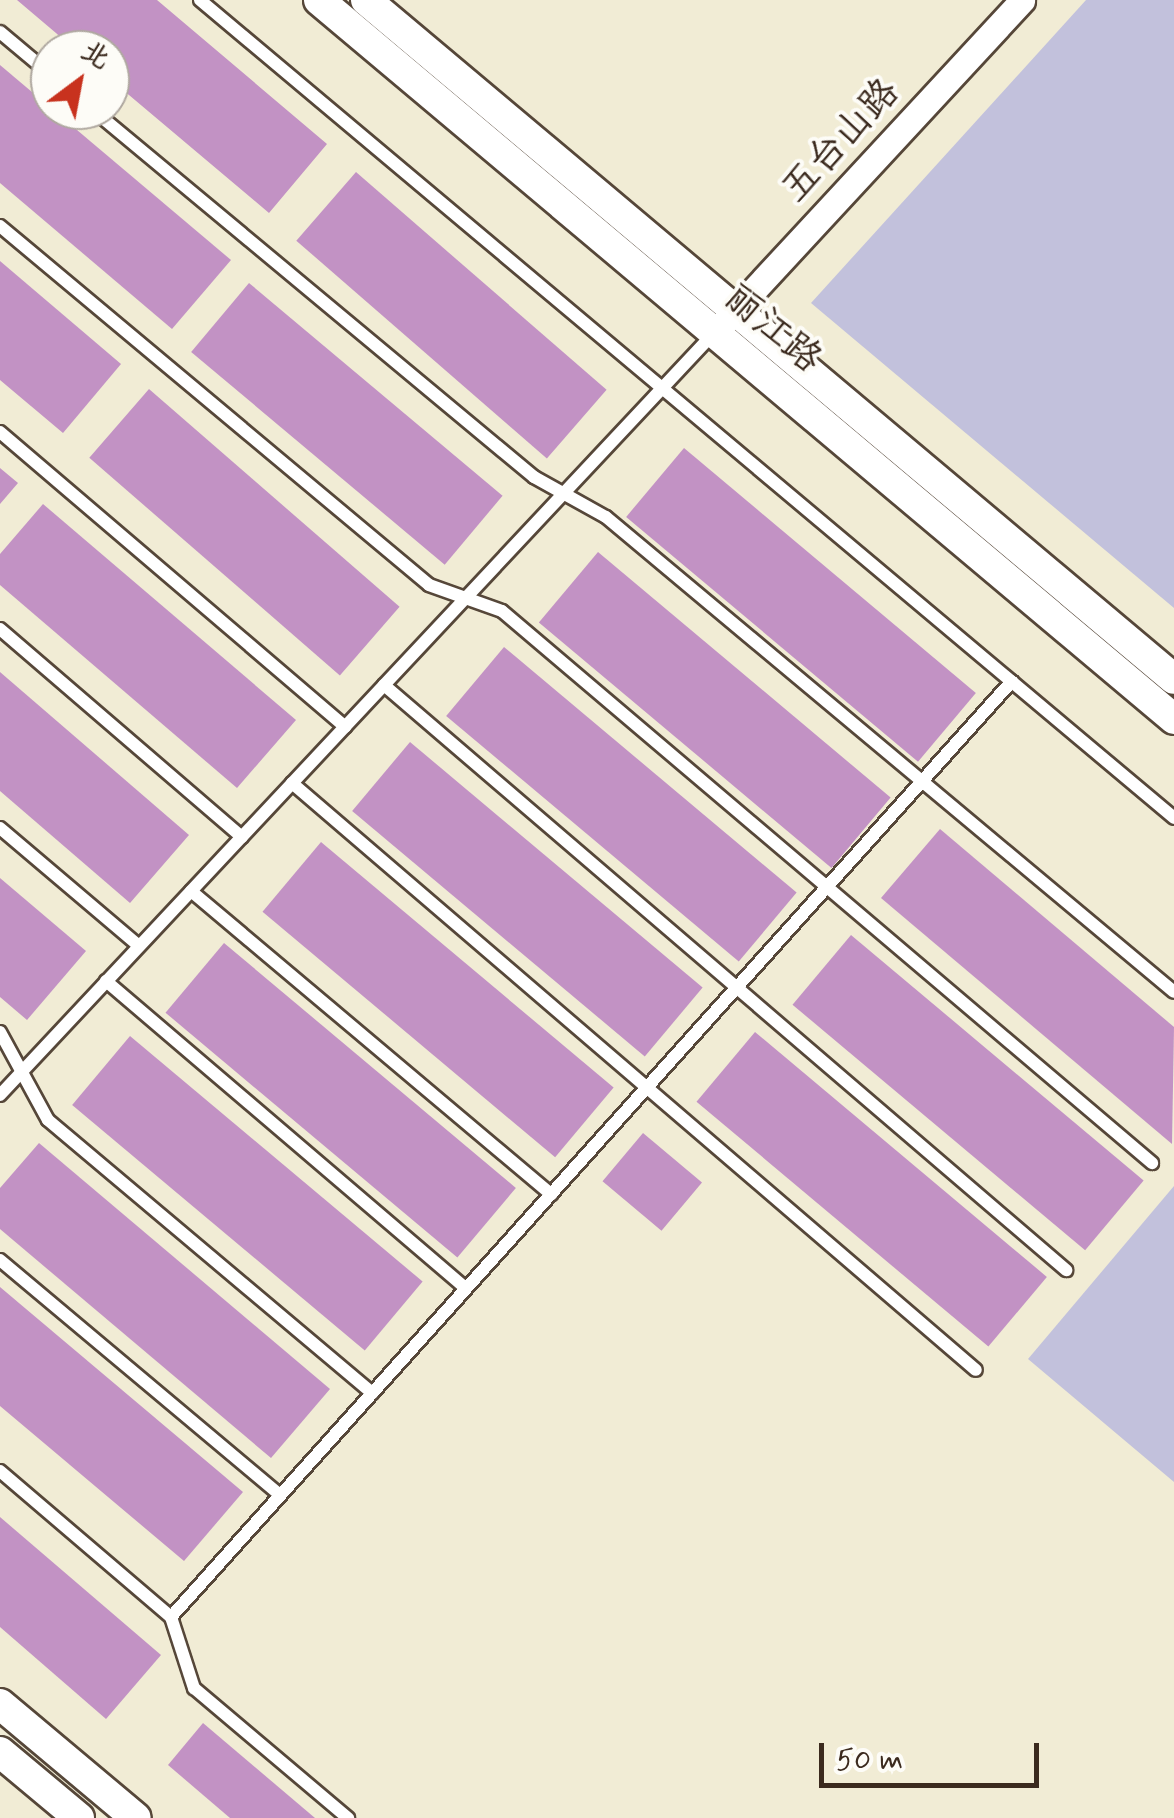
<!DOCTYPE html>
<meta charset="utf-8">
<style>
body{margin:0}
#map{position:relative;width:1174px;height:1818px;overflow:hidden;background:#f1ecd5;font-family:Mynerve,"LXGW WenKai TC",sans-serif}
div>[style]{position:absolute}
.industrial>*{inset:0;background:#c2c1dc}
.building>*{inset:0;background:#c292c4;transform-origin:0 0}
.roads{filter:drop-shadow(2px 0 #564739) drop-shadow(-2px 0 #564739) drop-shadow(0 2px #564739) drop-shadow(0 -2px #564739)}
.service>*{height:12px;margin:-6px;padding:0 6px;transform-origin:6px;border-radius:6px;background:#fff}
.minor>*{height:25px;margin:-12.5px;padding:0 12.5px;transform-origin:12.5px;border-radius:12.5px;background:#fff}
.tertiary>*{height:30px;margin:-15px;padding:0 15px;transform-origin:15px;border-radius:15px;background:#fff}
span{translate:-50% -50%;white-space:nowrap;text-align:center;line-height:1.15;-webkit-text-stroke:8px #fdfcf7;paint-order:stroke}
.street-label{font-size:38px;color:#3b2a1e}
.north{position:absolute;left:30px;top:30px;width:100px;height:100px;box-sizing:border-box;background:#fdfcf7;border:2px solid #afa8a0;border-radius:50%;rotate:32deg;font-size:28px;font-weight:700;line-height:40px;text-align:center;color:#3b2a1e}
.north::after{content:'';display:block;margin:auto;width:35px;height:45px;background:#c8321e;clip-path:polygon(50% 0,100% 100%,50% 72%,0 100%)}
.scale{position:absolute;left:819px;top:1743px;width:220px;height:45px;box-sizing:border-box;border:5px solid #3b2a1e;border-top:0;padding-left:12px;font-size:30px;line-height:35px;white-space:nowrap;color:#3b2a1e;-webkit-text-stroke:8px #fdfcf7;paint-order:stroke}
</style>
<div id="map">
<div class="industrial">
<i style="clip-path:polygon(1086px 0,1174px 0,1174px 608px,811px 303px)"></i>
<i style="clip-path:polygon(1174px 1186px,1174px 1482px,1028px 1359px)"></i>
</div>
<div class="building">
<i style="clip-path:polygon(17px 0,157px 0,327px 144px,269px 213px,110px 79px,110px 50px,76px 50px)"></i>
<i style="clip-path:polygon(0 65px,231px 260px,172px 329px,0 183px)"></i>
<i style="left:356px;top:172px;width:332px;height:91px;rotate:41deg"></i>
<i style="clip-path:polygon(0 261px,121px 364px,63px 433px,0 380px)"></i>
<i style="left:249px;top:283px;width:331px;height:90px;rotate:40deg"></i>
<i style="left:149px;top:389px;width:332px;height:91px;rotate:41deg"></i>
<i style="left:684px;top:448px;width:381px;height:90px;rotate:40deg"></i>
<i style="clip-path:polygon(0 468px,18px 483px,0 504px)"></i>
<i style="clip-path:polygon(43px 504px,296px 720px,237px 788px,0 585px,0 554px)"></i>
<i style="left:598px;top:552px;width:382px;height:92px;rotate:40deg"></i>
<i style="left:504px;top:647px;width:382px;height:90px;rotate:40deg"></i>
<i style="clip-path:polygon(0 672px,189px 835px,130px 903px,0 791px)"></i>
<i style="left:410px;top:742px;width:382px;height:90px;rotate:40deg"></i>
<i style="clip-path:polygon(940px 829px,1174px 1027px,1172px 1144px,881px 898px)"></i>
<i style="left:321px;top:842px;width:382px;height:91px;rotate:40deg"></i>
<i style="clip-path:polygon(0 878px,86px 951px,27px 1020px,0 997px)"></i>
<i style="left:851px;top:935px;width:382px;height:91px;rotate:40deg"></i>
<i style="left:224px;top:943px;width:381px;height:91px;rotate:40deg"></i>
<i style="left:755px;top:1032px;width:381px;height:91px;rotate:40deg"></i>
<i style="left:130px;top:1036px;width:382px;height:90px;rotate:40deg"></i>
<i style="left:643px;top:1133px;width:77px;height:63px;rotate:40deg"></i>
<i style="clip-path:polygon(39px 1143px,330px 1389px,271px 1458px,0 1229px,0 1188px)"></i>
<i style="clip-path:polygon(0 1287px,243px 1492px,184px 1561px,0 1406px)"></i>
<i style="clip-path:polygon(0 1517px,161px 1655px,106px 1719px,0 1627px)"></i>
<i style="clip-path:polygon(203px 1723px,315px 1818px,230px 1818px,168px 1765px)"></i>
</div>
<div class="roads">
<div class="service">
<i style="left:200px;top:0;width:1272px;rotate:40.02deg"></i>
<i style="left:0;top:32px;width:65px;rotate:40deg"></i>
<i style="left:93px;top:110px;width:574px;rotate:39.77deg"></i>
<i style="left:534px;top:477px;width:82px;rotate:29.1deg"></i>
<i style="left:606px;top:517px;width:740px;rotate:39.9deg"></i>
<i style="left:0;top:226px;width:559px;rotate:39.92deg"></i>
<i style="left:429px;top:585px;width:77px;rotate:19.6deg"></i>
<i style="left:502px;top:611px;width:853px;rotate:40.34deg"></i>
<i style="left:0;top:432px;width:454px;rotate:40.5deg"></i>
<i style="left:0;top:629px;width:319px;rotate:40.7deg"></i>
<i style="left:384px;top:685px;width:899px;rotate:40.62deg"></i>
<i style="left:292px;top:783px;width:901px;rotate:40.64deg"></i>
<i style="left:0;top:828px;width:182px;rotate:40.3deg"></i>
<i style="left:191px;top:891px;width:471px;rotate:40.1deg"></i>
<i style="left:106px;top:981px;width:473px;rotate:40.5deg"></i>
<i style="left:0;top:1032px;width:100px;rotate:61.4deg"></i>
<i style="left:48px;top:1120px;width:424px;rotate:40.1deg"></i>
<i style="left:0;top:1095px;width:1043px;rotate:-46.87deg"></i>
<i style="left:0;top:1260px;width:366px;rotate:40deg"></i>
<i style="left:0;top:1471px;width:225px;rotate:40.5deg"></i>
<i style="left:171px;top:1617px;width:75px;rotate:72.1deg"></i>
<i style="left:194px;top:1688px;width:202px;rotate:40.2deg"></i>
<i style="left:171px;top:1617px;width:1258px;rotate:-48.06deg"></i>
</div>
<div class="minor">
<i style="left:715px;top:332px;width:452px;rotate:-47.2deg"></i>
</div>
<div class="tertiary">
<i style="left:319px;top:0;width:1117px;rotate:40.06deg"></i>
<i style="left:366px;top:0;width:1055px;rotate:40.04deg"></i>
<i style="left:0;top:1704px;width:177px;rotate:40deg"></i>
<i style="left:0;top:1752px;width:103px;rotate:39.9deg"></i>
</div>
</div>
<div class="street-label">
<span style="left:841px;top:141px;rotate:-47deg">五台山路</span>
<span style="left:772px;top:329px;rotate:40deg">丽江路</span>
</div>
<div class="north">北</div>
<div class="scale">50 m</div>
</div>
